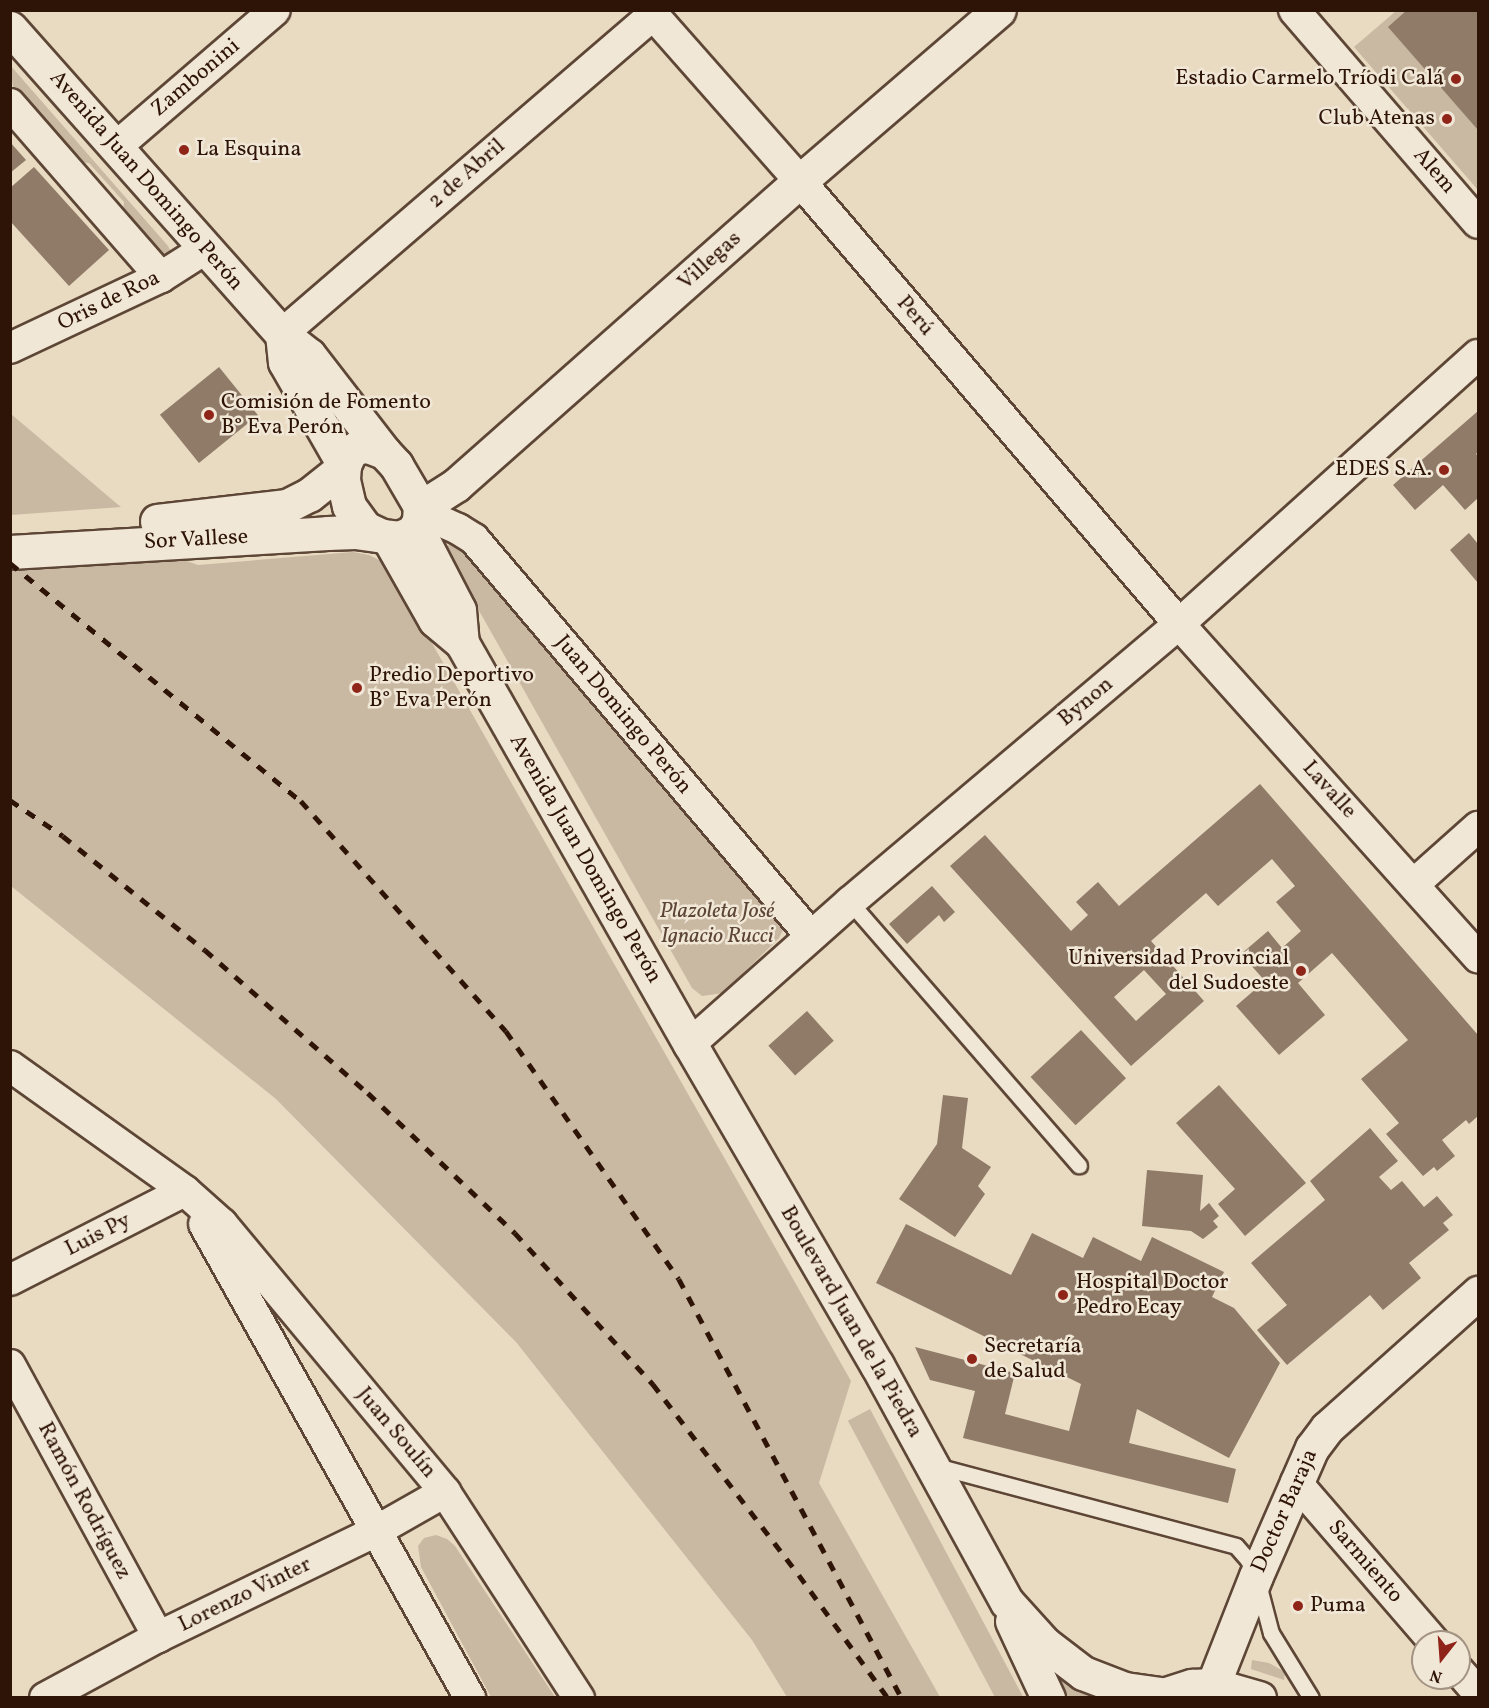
<!DOCTYPE html>
<meta charset="utf-8">
<style>
body{margin:0}
#map{position:relative;width:1489px;height:1708px;overflow:hidden;background:#e9dac2;font-family:Vollkorn,serif}
div>[style]{position:absolute}
.green>*{inset:0;background:#c9b8a2;transform-origin:0 0}
.building>*{inset:0;background:#8f7b68;transform-origin:0 0}
.roads{filter:drop-shadow(2px 0 #5d4635) drop-shadow(-2px 0 #5d4635) drop-shadow(0 2px #5d4635) drop-shadow(0 -2px #5d4635)}
.lane>*{height:15px;margin:-7.5px;padding:0 7.5px;transform-origin:7.5px;border-radius:7.5px;background:#f1e7d7}
.street>*{height:30px;margin:-15px;padding:0 15px;transform-origin:15px;border-radius:15px;background:#f1e7d7}
.secondary>*{height:33px;margin:-16.5px;padding:0 16.5px;transform-origin:16.5px;border-radius:16.5px;background:#f1e7d7}
.rail>*{height:4.5px;margin-top:-2.25px;transform-origin:0;background:repeating-linear-gradient(90deg,#2e1406 0 10px,transparent 0 20px)}
.dots>*{width:16px;height:16px;translate:-50% -50%;box-sizing:border-box;border:3px solid #f1e7d7;border-radius:50%}
span{translate:-50% -50%;white-space:nowrap;text-align:center;line-height:1.15;-webkit-text-stroke:5px #f1e7d7;paint-order:stroke}
.street-label{font-size:22px;color:#2e1406}
.poi-label{font-size:22px;color:#2e1406}
.right{translate:-100% -50%;text-align:right}
.left{translate:0 -50%;text-align:left}
.park-label{font-size:22px;color:#5c4535;font-style:italic}
.frame{position:absolute;inset:0;border:12px solid #2e1406;pointer-events:none}
.north{position:absolute;left:1411px;top:1630px;width:60px;height:60px;box-sizing:border-box;background:#f1e7d7;border:2px solid #a39383;border-radius:50%;rotate:197deg;font-size:16px;font-weight:700;line-height:24px;text-align:center;color:#2e1406}
.north::after{content:'';display:block;margin:auto;width:21px;height:27px;background:#8f2418;clip-path:polygon(50% 0,100% 100%,50% 72%,0 100%)}
</style>
<div id="map">
<div class="green">
<i style="clip-path:polygon(1396px 11px,1478px 11px,1478px 190px,1354px 47px)"></i>
<i style="clip-path:polygon(10px 65px,168px 246px,171px 252px,169px 257px,163px 257px,123px 213px,124px 202px,89px 163px,79px 162px,13px 87px)"></i>
<i style="clip-path:polygon(11px 414px,116px 503px,121px 507px,11px 515px)"></i>
<i style="clip-path:polygon(452px 541px,458px 542px,784px 928px,779px 938px,723px 993px,702px 996px,692px 988px,447px 554px,446px 548px)"></i>
<i style="clip-path:polygon(353px 552px,369px 555px,387px 564px,851px 1381px,819px 1483px,940px 1697px,787px 1697px,752px 1640px,516px 1342px,276px 1099px,11px 886px,10px 570px,166px 554px,198px 565px)"></i>
<i style="left:870px;top:1409px;width:328px;height:25px;rotate:62deg"></i>
<i style="clip-path:polygon(436px 1535px,447px 1539px,455px 1546px,555px 1697px,491px 1697px,421px 1567px,418px 1546px,424px 1538px)"></i>
<i style="clip-path:polygon(1252px 1660px,1269px 1663px,1285px 1672px,1284px 1680px,1251px 1669px)"></i>
<i style="clip-path:polygon(1057px 1677px,1060px 1678px,1094px 1697px,1064px 1697px)"></i>
</div>
<div class="building">
<i style="clip-path:polygon(1407px 10px,1478px 10px,1478px 130px,1388px 27px)"></i>
<i style="clip-path:polygon(10px 142px,26px 160px,10px 173px)"></i>
<i style="clip-path:polygon(34px 167px,109px 250px,69px 286px,10px 221px,10px 188px)"></i>
<i style="left:219px;top:367px;width:62px;height:76px;rotate:51deg"></i>
<i style="clip-path:polygon(1478px 411px,1478px 452px,1476px 454px,1478px 456px,1478px 498px,1465px 510px,1443px 485px,1415px 510px,1393px 485px)"></i>
<i style="clip-path:polygon(1469px 533px,1478px 544px,1478px 583px,1450px 550px)"></i>
<i style="clip-path:polygon(evenodd,1260px 784px,1478px 1035px,1478px 1116px,1469px 1124px,1466px 1120px,1442px 1140px,1455px 1156px,1437px 1171px,1434px 1167px,1423px 1176px,1386px 1134px,1399px 1123px,1361px 1079px,1408px 1040px,1332px 953px,1298px 983px,1325px 1015px,1279px 1055px,1236px 1006px,1265px 981px,1241px 954px,1268px 931px,1282px 948px,1301px 931px,1276px 902px,1295px 886px,1272px 859px,1218px 906px,1206px 893px,1151px 941px,1204px 1001px,1131px 1066px,950px 866px,985px 835px,1071px 931px,1088px 915px,1076px 902px,1098px 882px,1119px 906px,1260px 784px,1144px 970px,1166px 994px,1136px 1021px,1114px 997px,1144px 970px)"></i>
<i style="clip-path:polygon(932px 886px,955px 912px,944px 922px,939px 915px,907px 944px,889px 924px)"></i>
<i style="left:807px;top:1011px;width:40px;height:52px;rotate:48deg"></i>
<i style="left:1081px;top:1030px;width:66px;height:69px;rotate:47deg"></i>
<i style="clip-path:polygon(1219px 1085px,1306px 1183px,1245px 1236px,1218px 1204px,1235px 1189px,1176px 1123px)"></i>
<i style="clip-path:polygon(943px 1095px,968px 1098px,962px 1148px,991px 1167px,978px 1186px,985px 1194px,955px 1237px,899px 1199px,937px 1144px)"></i>
<i style="clip-path:polygon(1370px 1128px,1398px 1161px,1379px 1177px,1391px 1190px,1402px 1181px,1424px 1207px,1437px 1196px,1453px 1215px,1443px 1223px,1449px 1230px,1409px 1263px,1421px 1278px,1383px 1310px,1370px 1295px,1287px 1365px,1257px 1330px,1287px 1305px,1251px 1263px,1325px 1200px,1310px 1181px)"></i>
<i style="clip-path:polygon(1147px 1170px,1203px 1175px,1200px 1211px,1209px 1203px,1219px 1216px,1213px 1221px,1218px 1227px,1203px 1239px,1191px 1231px,1142px 1226px)"></i>
<i style="clip-path:polygon(906px 1224px,1011px 1275px,1032px 1233px,1083px 1258px,1093px 1237px,1141px 1261px,1152px 1237px,1224px 1272px,1212px 1297px,1234px 1308px,1280px 1363px,1229px 1458px,1137px 1409px,1129px 1443px,1236px 1469px,1228px 1503px,963px 1438px,975px 1391px,930px 1380px,915px 1347px,1015px 1373px,1005px 1414px,1069px 1431px,1081px 1384px,876px 1283px)"></i>
</div>
<div class="roads">
<div class="lane">
<i style="left:850px;top:902px;width:349px;rotate:49deg"></i>
<i style="left:936px;top:1466px;width:310px;rotate:14.9deg"></i>
<i style="left:1236px;top:1546px;width:18px;rotate:49deg"></i>
<i style="left:1248px;top:1560px;width:18px;rotate:63deg"></i>
<i style="left:1256px;top:1576px;width:59px;rotate:75.3deg"></i>
<i style="left:1271px;top:1633px;width:76px;rotate:58.4deg"></i>
</div>
<div class="street">
<i style="left:649px;top:10px;width:228px;rotate:48.6deg"></i>
<i style="left:800px;top:181px;width:583px;rotate:49.45deg"></i>
<i style="left:1179px;top:624px;width:448px;rotate:48.1deg"></i>
<i style="left:1294px;top:10px;width:281px;rotate:49.2deg"></i>
<i style="left:10px;top:104px;width:230px;rotate:48.9deg"></i>
<i style="left:117px;top:146px;width:208px;rotate:-40.7deg"></i>
<i style="left:282px;top:334px;width:489px;rotate:-40.7deg"></i>
<i style="left:10px;top:348px;width:167px;rotate:-25.2deg"></i>
<i style="left:161px;top:277px;width:52px;rotate:-32.5deg"></i>
<i style="left:420px;top:512px;width:42px;rotate:24.1deg"></i>
<i style="left:458px;top:529px;width:19px;rotate:32deg"></i>
<i style="left:474px;top:539px;width:521px;rotate:49.67deg"></i>
<i style="left:1414px;top:884px;width:86px;rotate:-41.7deg"></i>
<i style="left:690px;top:1044px;width:214px;rotate:-41.6deg"></i>
<i style="left:850px;top:902px;width:431px;rotate:-40.2deg"></i>
<i style="left:1179px;top:624px;width:402px;rotate:-42deg"></i>
<i style="left:10px;top:1066px;width:215px;rotate:35.5deg"></i>
<i style="left:185px;top:1191px;width:50px;rotate:41.7deg"></i>
<i style="left:222px;top:1224px;width:349px;rotate:50.2deg"></i>
<i style="left:445px;top:1492px;width:246px;rotate:57deg"></i>
<i style="left:204px;top:1224px;width:544px;rotate:60.7deg"></i>
<i style="left:10px;top:1280px;width:196px;rotate:-27deg"></i>
<i style="left:10px;top:1365px;width:310px;rotate:61.4deg"></i>
<i style="left:1296px;top:1482px;width:211px;rotate:49.2deg"></i>
<i style="left:1459px;top:1671px;width:29px;rotate:49deg"></i>
<i style="left:45px;top:1698px;width:128px;rotate:-28.4deg"></i>
<i style="left:158px;top:1637px;width:245px;rotate:-25.9deg"></i>
<i style="left:378px;top:1530px;width:77px;rotate:-29.6deg"></i>
</div>
<div class="secondary">
<i style="left:10px;top:28px;width:409px;rotate:48.4deg"></i>
<i style="left:282px;top:334px;width:34px;rotate:38deg"></i>
<i style="left:309px;top:355px;width:123px;rotate:52.3deg"></i>
<i style="left:282px;top:334px;width:28px;rotate:84deg"></i>
<i style="left:285px;top:362px;width:119px;rotate:60.2deg"></i>
<i style="left:368px;top:446px;width:17px;rotate:21deg"></i>
<i style="left:384px;top:452px;width:18px;rotate:47deg"></i>
<i style="left:396px;top:465px;width:48px;rotate:59.7deg"></i>
<i style="left:420px;top:506px;width:15px;rotate:94deg"></i>
<i style="left:419px;top:521px;width:13px;rotate:119deg"></i>
<i style="left:413px;top:532px;width:15px;rotate:157deg"></i>
<i style="left:399px;top:538px;width:17px;rotate:-173deg"></i>
<i style="left:382px;top:536px;width:19px;rotate:-155deg"></i>
<i style="left:365px;top:528px;width:27px;rotate:-126deg"></i>
<i style="left:349px;top:506px;width:28px;rotate:-103deg"></i>
<i style="left:343px;top:479px;width:14px;rotate:-86deg"></i>
<i style="left:344px;top:465px;width:14px;rotate:-65deg"></i>
<i style="left:350px;top:452px;width:9px;rotate:-32deg"></i>
<i style="left:358px;top:447px;width:10px;rotate:-6deg"></i>
<i style="left:420px;top:508px;width:43px;rotate:-32.6deg"></i>
<i style="left:456px;top:485px;width:459px;rotate:-41.5deg"></i>
<i style="left:800px;top:181px;width:262px;rotate:-40.7deg"></i>
<i style="left:157px;top:521px;width:131px;rotate:-6.6deg"></i>
<i style="left:287px;top:506px;width:25px;rotate:-27deg"></i>
<i style="left:309px;top:495px;width:43px;rotate:-38.5deg"></i>
<i style="left:416px;top:527px;width:93px;rotate:62.6deg"></i>
<i style="left:459px;top:610px;width:33px;rotate:85deg"></i>
<i style="left:388px;top:537px;width:95px;rotate:60.5deg"></i>
<i style="left:435px;top:620px;width:35px;rotate:40deg"></i>
<i style="left:462px;top:643px;width:461px;rotate:60.4deg"></i>
<i style="left:690px;top:1044px;width:371px;rotate:59.8deg"></i>
<i style="left:877px;top:1365px;width:270px;rotate:61.3deg"></i>
<i style="left:1007px;top:1602px;width:57px;rotate:47.9deg"></i>
<i style="left:1045px;top:1644px;width:48px;rotate:37.3deg"></i>
<i style="left:1083px;top:1673px;width:45px;rotate:20.9deg"></i>
<i style="left:1125px;top:1689px;width:36px;rotate:8deg"></i>
<i style="left:10px;top:552px;width:318px;rotate:-3.4deg"></i>
<i style="left:327px;top:533px;width:28px;rotate:-2deg"></i>
<i style="left:355px;top:532px;width:27px;rotate:8deg"></i>
<i style="left:1012px;top:1621px;width:85px;rotate:64.9deg"></i>
<i style="left:1213px;top:1685px;width:117px;rotate:-68.5deg"></i>
<i style="left:1256px;top:1576px;width:140px;rotate:-66.4deg"></i>
<i style="left:1312px;top:1448px;width:25px;rotate:-53deg"></i>
<i style="left:1327px;top:1428px;width:203px;rotate:-41.8deg"></i>
<i style="left:1154px;top:1698px;width:40px;rotate:-18deg"></i>
<i style="left:1192px;top:1686px;width:21px;rotate:-3deg"></i>
<i style="left:1213px;top:1685px;width:48px;rotate:15.8deg"></i>
</div>
</div>
<div class="rail">
<i style="left:10px;top:563px;width:376px;rotate:39.3deg"></i>
<i style="left:301px;top:801px;width:308px;rotate:48.3deg"></i>
<i style="left:506px;top:1031px;width:302px;rotate:55.1deg"></i>
<i style="left:679px;top:1279px;width:475px;rotate:62deg"></i>
<i style="left:10px;top:800px;width:64px;rotate:34.2deg"></i>
<i style="left:63px;top:836px;width:182px;rotate:38.8deg"></i>
<i style="left:205px;top:950px;width:217px;rotate:41.3deg"></i>
<i style="left:368px;top:1093px;width:203px;rotate:43.6deg"></i>
<i style="left:515px;top:1233px;width:205px;rotate:47.6deg"></i>
<i style="left:653px;top:1384px;width:240px;rotate:52.6deg"></i>
<i style="left:799px;top:1575px;width:152px;rotate:54.1deg"></i>
</div>
<div class="dots">
<i style="left:1456px;top:79px;background:#8f2418"></i>
<i style="left:1447px;top:119px;background:#8f2418"></i>
<i style="left:184px;top:150px;background:#8f2418"></i>
<i style="left:209px;top:415px;background:#8f2418"></i>
<i style="left:1444px;top:470px;background:#8f2418"></i>
<i style="left:357px;top:688px;background:#8f2418"></i>
<i style="left:1301px;top:971px;background:#8f2418"></i>
<i style="left:1063px;top:1295px;background:#8f2418"></i>
<i style="left:972px;top:1359px;background:#8f2418"></i>
<i style="left:1298px;top:1606px;background:#8f2418"></i>
</div>
<div class="street-label">
<span style="left:196px;top:78px;rotate:-40deg">Zambonini</span>
<span style="left:1434px;top:171px;rotate:49deg">Alem</span>
<span style="left:467px;top:174px;rotate:-41deg">2 de Abril</span>
<span style="left:146px;top:181px;rotate:49deg">Avenida Juan Domingo Perón</span>
<span style="left:710px;top:261px;rotate:-42deg">Villegas</span>
<span style="left:109px;top:301px;rotate:-26deg">Oris de Roa</span>
<span style="left:915px;top:316px;rotate:49deg">Perú</span>
<span style="left:196px;top:540px;rotate:-3deg">Sor Vallese</span>
<span style="left:1086px;top:702px;rotate:-40deg">Bynon</span>
<span style="left:623px;top:715px;rotate:50deg">Juan Domingo Perón</span>
<span style="left:1329px;top:790px;rotate:48deg">Lavalle</span>
<span style="left:585px;top:859px;rotate:60deg">Avenida Juan Domingo Perón</span>
<span style="left:98px;top:1235px;rotate:-27deg">Luis Py</span>
<span style="left:851px;top:1322px;rotate:60deg">Boulevard Juan de la Piedra</span>
<span style="left:396px;top:1433px;rotate:50deg">Juan Soulín</span>
<span style="left:84px;top:1501px;rotate:62deg">Ramón Rodríguez</span>
<span style="left:1285px;top:1511px;rotate:-66deg">Doctor Baraja</span>
<span style="left:1365px;top:1562px;rotate:49deg">Sarmiento</span>
<span style="left:245px;top:1595px;rotate:-26deg">Lorenzo Vinter</span>
</div>
<div class="poi-label">
<span class="right" style="left:1444px;top:79px">Estadio Carmelo Tríodi Calá</span>
<span class="right" style="left:1435px;top:119px">Club Atenas</span>
<span class="left" style="left:196px;top:150px">La Esquina</span>
<span class="left" style="left:221px;top:415px">Comisión de Fomento<br>B° Eva Perón</span>
<span class="right" style="left:1432px;top:470px">EDES S.A.</span>
<span class="left" style="left:369px;top:688px">Predio Deportivo<br>B° Eva Perón</span>
<span class="right" style="left:1289px;top:971px">Universidad Provincial<br>del Sudoeste</span>
<span class="left" style="left:1076px;top:1295px">Hospital Doctor<br>Pedro Ecay</span>
<span class="left" style="left:984px;top:1359px">Secretaría<br>de Salud</span>
<span class="left" style="left:1310px;top:1606px">Puma</span>
</div>
<div class="park-label">
<span style="left:717px;top:924px">Plazoleta José<br>Ignacio Rucci</span>
</div>
<div class="frame"></div>
<div class="north">N</div>
</div>
